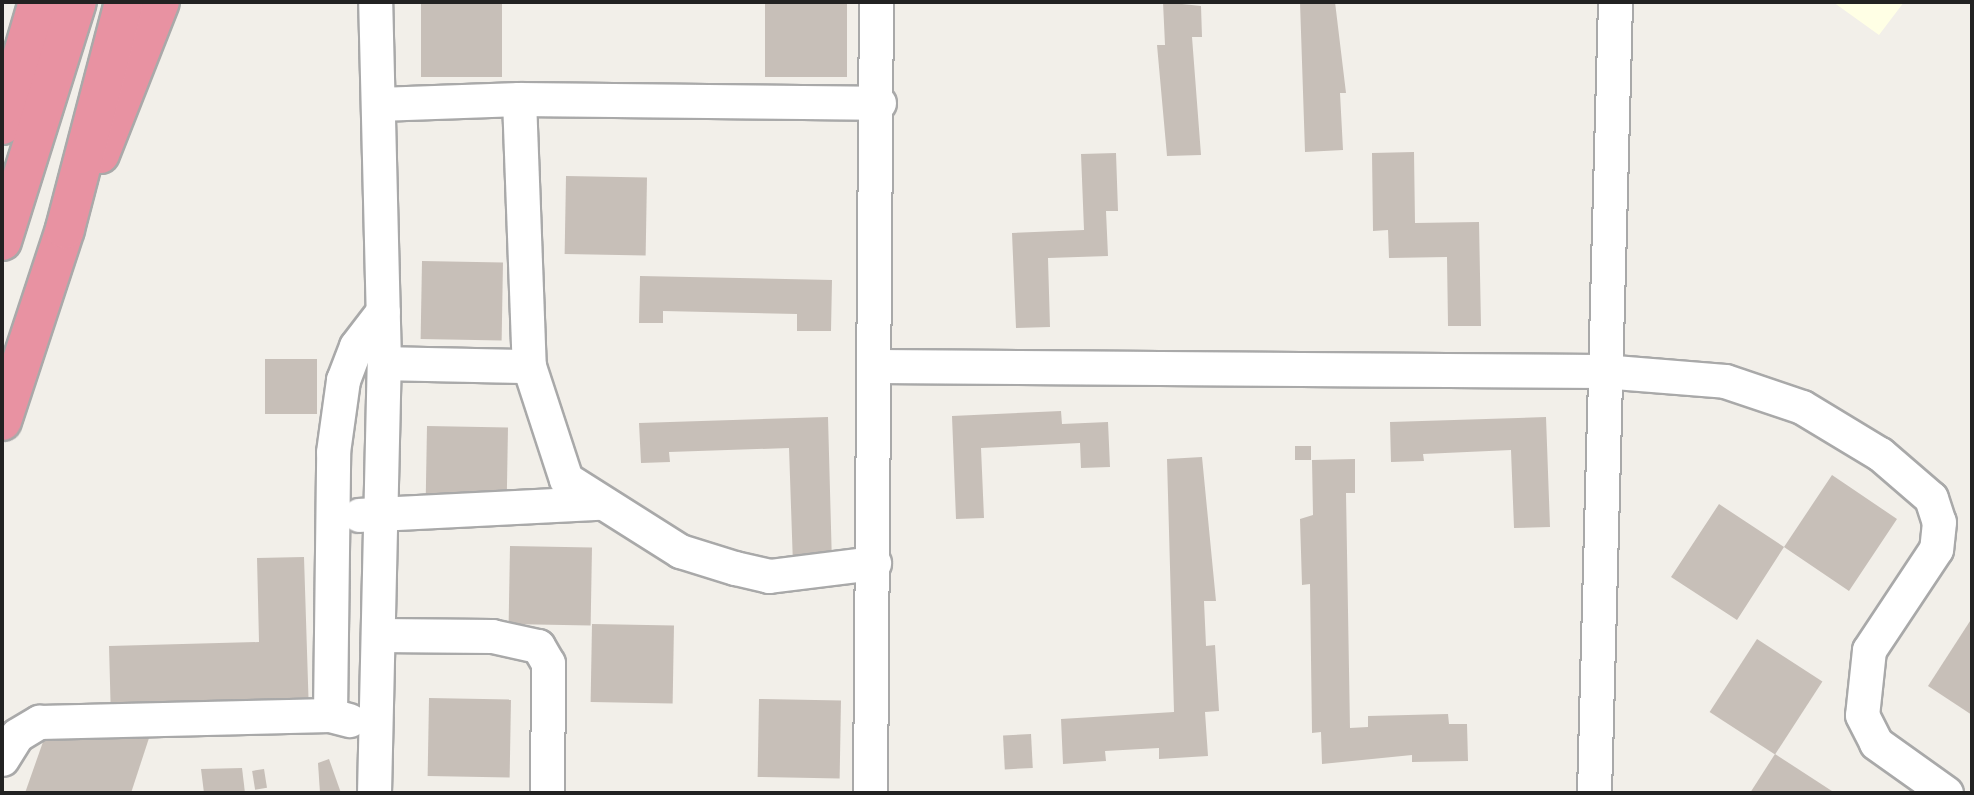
<!DOCTYPE html>
<style>
body{margin:0}
#map{position:relative;width:1974px;height:795px;overflow:hidden;background:#f2efe9;font-family:Karla,sans-serif}
div>[style]{position:absolute}
.education>*{inset:0;background:#ffffe5}
.building>*{inset:0;background:#c7bfb8;transform-origin:0 0}
.roads{filter:drop-shadow(2px 0 #a9a9a9) drop-shadow(-2px 0 #a9a9a9) drop-shadow(0 2px #a9a9a9) drop-shadow(0 -2px #a9a9a9)}
.minor>*{height:33px;margin:-16.5px;padding:0 16.5px;transform-origin:16.5px;border-radius:16.5px;background:#fff}
.highway>*{height:38px;margin:-19px;padding:0 19px;transform-origin:19px;border-radius:19px;background:#e892a2}
span{translate:-50% -50%;white-space:nowrap;text-align:center;line-height:1.15;-webkit-text-stroke:6px #fff;paint-order:stroke}
.frame{position:absolute;inset:0;border:4px solid #222;pointer-events:none}
</style>
<div id="map">
<div class="education">
<i style="clip-path:polygon(1833px 2px,1904px 2px,1879px 35px)"></i>
</div>
<div class="building">
<i style="left:421px;top:2px;width:81px;height:75px"></i>
<i style="left:765px;top:2px;width:82px;height:75px"></i>
<i style="clip-path:polygon(1163px 2px,1201px 6px,1202px 37px,1192px 37px,1201px 155px,1167px 156px,1157px 45px,1165px 45px)"></i>
<i style="clip-path:polygon(1300px 2px,1335px 2px,1346px 93px,1340px 93px,1343px 150px,1305px 152px)"></i>
<i style="clip-path:polygon(1414px 152px,1415px 223px,1479px 222px,1481px 326px,1448px 326px,1447px 257px,1389px 258px,1388px 230px,1373px 231px,1372px 153px)"></i>
<i style="clip-path:polygon(1116px 153px,1118px 211px,1106px 211px,1108px 256px,1048px 258px,1050px 327px,1016px 328px,1012px 233px,1084px 230px,1081px 154px)"></i>
<i style="left:566px;top:176px;width:81px;height:78px;rotate:1deg"></i>
<i style="left:422px;top:261px;width:81px;height:78px;rotate:1deg"></i>
<i style="clip-path:polygon(640px 276px,832px 280px,831px 331px,797px 331px,797px 314px,663px 311px,663px 323px,639px 323px)"></i>
<i style="left:265px;top:359px;width:52px;height:55px"></i>
<i style="clip-path:polygon(1061px 411px,1062px 424px,1108px 422px,1110px 467px,1081px 468px,1080px 443px,981px 448px,984px 518px,956px 519px,952px 416px)"></i>
<i style="clip-path:polygon(828px 417px,832px 564px,793px 565px,789px 448px,669px 452px,670px 462px,641px 463px,639px 423px)"></i>
<i style="clip-path:polygon(1546px 417px,1550px 527px,1514px 528px,1511px 450px,1423px 454px,1424px 461px,1391px 462px,1390px 422px)"></i>
<i style="left:427px;top:426px;width:81px;height:78px;rotate:1deg"></i>
<i style="left:1295px;top:446px;width:16px;height:14px"></i>
<i style="clip-path:polygon(1202px 457px,1216px 601px,1204px 601px,1206px 646px,1215px 645px,1219px 711px,1205px 712px,1208px 756px,1159px 759px,1159px 748px,1105px 751px,1106px 761px,1063px 764px,1061px 719px,1174px 712px,1167px 459px)"></i>
<i style="clip-path:polygon(1355px 459px,1355px 493px,1346px 493px,1350px 728px,1368px 727px,1368px 716px,1448px 714px,1449px 724px,1467px 724px,1468px 761px,1412px 762px,1412px 755px,1322px 764px,1321px 732px,1312px 733px,1310px 584px,1302px 585px,1300px 519px,1313px 515px,1312px 460px)"></i>
<i style="clip-path:polygon(1832px 475px,1897px 519px,1849px 591px,1784px 547px,1737px 620px,1671px 577px,1719px 504px,1784px 547px)"></i>
<i style="left:510px;top:546px;width:82px;height:78px;rotate:1deg"></i>
<i style="clip-path:polygon(304px 557px,309px 714px,111px 720px,109px 646px,259px 642px,257px 558px)"></i>
<i style="clip-path:polygon(1972px 618px,1972px 715px,1928px 686px)"></i>
<i style="left:592px;top:624px;width:82px;height:78px;rotate:1deg"></i>
<i style="left:1757px;top:639px;width:78px;height:87px;rotate:33deg"></i>
<i style="left:429px;top:698px;width:82px;height:78px;rotate:1deg"></i>
<i style="left:759px;top:699px;width:82px;height:78px;rotate:1deg"></i>
<i style="left:1031px;top:734px;width:34px;height:28px;rotate:87deg"></i>
<i style="clip-path:polygon(150px 735px,131px 793px,25px 793px,44px 739px)"></i>
<i style="clip-path:polygon(1775px 754px,1835px 793px,1750px 793px)"></i>
<i style="clip-path:polygon(329px 759px,341px 793px,320px 793px,318px 763px)"></i>
<i style="clip-path:polygon(242px 768px,245px 793px,204px 793px,201px 769px)"></i>
<i style="left:264px;top:769px;width:19px;height:12px;rotate:81deg"></i>
</div>
<div class="roads">
<div class="minor">
<i style="left:519px;top:99px;width:267px;rotate:87.9deg"></i>
<i style="left:529px;top:366px;width:119px;rotate:71.9deg"></i>
<i style="left:566px;top:479px;width:135px;rotate:32.3deg"></i>
<i style="left:680px;top:551px;width:58px;rotate:17.2deg"></i>
<i style="left:735px;top:568px;width:35px;rotate:13deg"></i>
<i style="left:769px;top:576px;width:106px;rotate:-7.1deg"></i>
<i style="left:378px;top:104px;width:141px;rotate:-2deg"></i>
<i style="left:519px;top:99px;width:360px;rotate:0.6deg"></i>
<i style="left:384px;top:363px;width:145px;rotate:1.2deg"></i>
<i style="left:877px;top:366px;width:725px;rotate:0.4deg"></i>
<i style="left:1602px;top:371px;width:123px;rotate:4.6deg"></i>
<i style="left:1725px;top:381px;width:81px;rotate:18.7deg"></i>
<i style="left:1802px;top:407px;width:91px;rotate:31.1deg"></i>
<i style="left:1880px;top:454px;width:67px;rotate:40.8deg"></i>
<i style="left:1931px;top:498px;width:25px;rotate:72deg"></i>
<i style="left:1939px;top:522px;width:27px;rotate:96deg"></i>
<i style="left:1936px;top:549px;width:121px;rotate:123.6deg"></i>
<i style="left:1869px;top:650px;width:65px;rotate:96.1deg"></i>
<i style="left:1862px;top:715px;width:31px;rotate:63deg"></i>
<i style="left:1876px;top:743px;width:86px;rotate:35.5deg"></i>
<i style="left:359px;top:515px;width:239px;rotate:-2.9deg"></i>
<i style="left:378px;top:635px;width:114px;rotate:0.5deg"></i>
<i style="left:492px;top:636px;width:47px;rotate:12.3deg"></i>
<i style="left:538px;top:646px;width:20px;rotate:60deg"></i>
<i style="left:548px;top:663px;width:130px;rotate:90.4deg"></i>
<i style="left:330px;top:715px;width:263px;rotate:-89.3deg"></i>
<i style="left:333px;top:452px;width:73px;rotate:-82.1deg"></i>
<i style="left:343px;top:380px;width:36px;rotate:-69deg"></i>
<i style="left:356px;top:346px;width:44px;rotate:-52.4deg"></i>
<i style="left:2px;top:759px;width:28px;rotate:-58deg"></i>
<i style="left:17px;top:735px;width:26px;rotate:-31deg"></i>
<i style="left:39px;top:722px;width:291px;rotate:-1.4deg"></i>
<i style="left:330px;top:715px;width:20px;rotate:15deg"></i>
<i style="left:374px;top:793px;width:430px;rotate:-88.7deg"></i>
<i style="left:384px;top:363px;width:361px;rotate:-91.4deg"></i>
<i style="left:870px;top:793px;width:791px;rotate:-89.57deg"></i>
<i style="left:1594px;top:793px;width:791px;rotate:-88.48deg"></i>
</div>
<div class="highway">
<i style="left:2px;top:125px;width:128px;rotate:-73.7deg"></i>
<i style="left:100px;top:154px;width:163px;rotate:-68.5deg"></i>
<i style="left:2px;top:241px;width:250px;rotate:-72.6deg"></i>
<i style="left:2px;top:421px;width:202px;rotate:-71.8deg"></i>
<i style="left:65px;top:229px;width:235px;rotate:-75.4deg"></i>
</div>
</div>
<div class="frame"></div>
</div>
